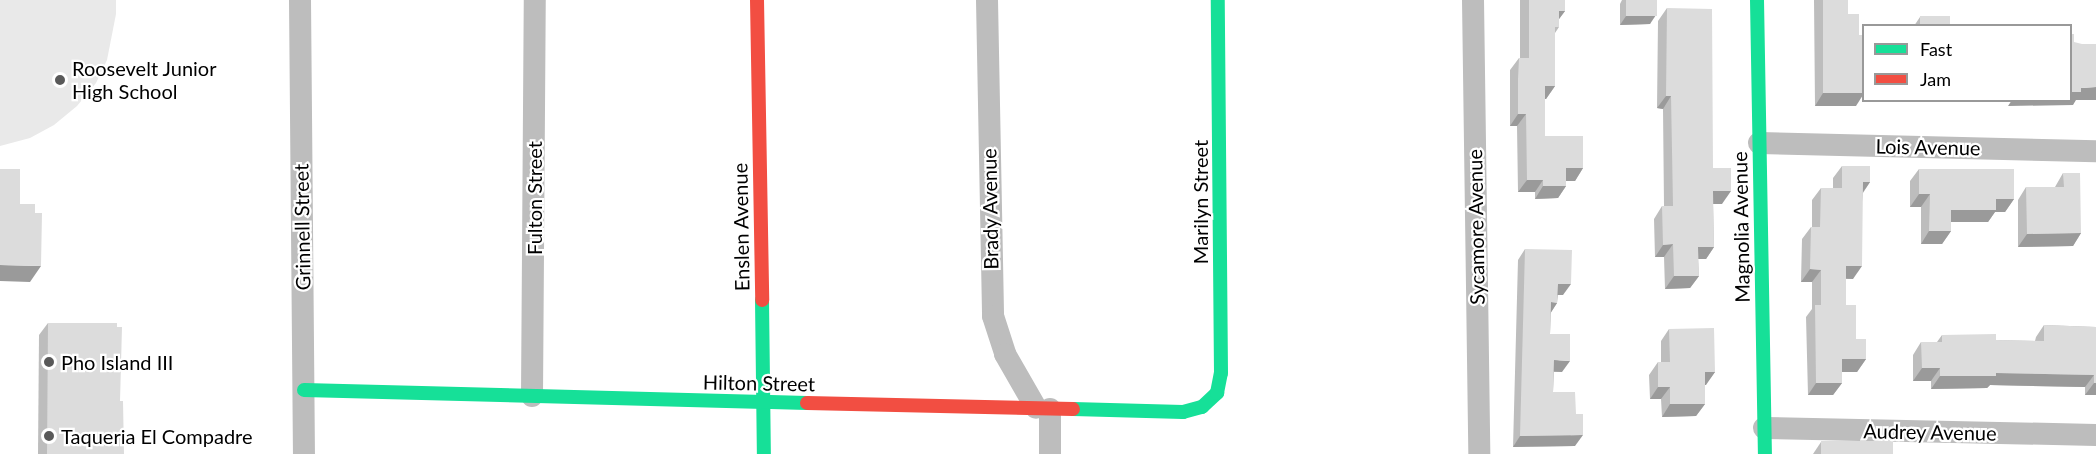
<!DOCTYPE html>
<style>
body{margin:0}
#map{position:relative;width:2096px;height:454px;overflow:hidden;background:#fff;font-family:Lato,sans-serif}
div>[style]{position:absolute}
.green>*{inset:0;background:#e9e9e9}
.street>*{height:22px;margin:-11px;padding:0 11px;transform-origin:11px;border-radius:11px;background:#bdbdbd}
.fast>*{height:14px;margin:-7px;padding:0 7px;transform-origin:7px;border-radius:7px;background:#16e098}
.jam>*{height:14px;margin:-7px;padding:0 7px;transform-origin:7px;border-radius:7px;background:#f24e42}
.wall>*{inset:0;background:#bdbdbd}
.shaded-wall>*{inset:0;background:#9a9a9a}
.building>*{inset:0;background:#dcdcdc;transform-origin:0 0}
.dots>*{width:16px;height:16px;translate:-50% -50%;box-sizing:border-box;border:3px solid #fff;border-radius:50%}
span{translate:-50% -50%;white-space:nowrap;text-align:center;line-height:1.15;-webkit-text-stroke:4.5px #fff;paint-order:stroke}
.poi-label{font-size:20px;color:#000}
.left{translate:0 -50%;text-align:left}
.street-label{font-size:20px;color:#000}
.legend{position:absolute;left:1862px;top:24px;width:210px;height:78px;box-sizing:border-box;background:#fff;border:2px solid #999;margin:0;padding:8px 10px;list-style:none;font-size:18px;color:#000}
.legend li{display:flex;align-items:center;gap:12px;height:30px}
.legend b{width:30px;border:2px solid #999}
</style>
<div id="map">
<div class="green">
<i style="clip-path:polygon(0 0,116px 0,116px 14px,107px 60px,96px 83px,77px 106px,54px 125px,30px 138px,0 146px)"></i>
</div>
<div class="street">
<i style="left:300px;top:0;width:454px;rotate:89.5deg"></i>
<i style="left:987px;top:0;width:316px;rotate:88.9deg"></i>
<i style="left:993px;top:316px;width:40px;rotate:72deg"></i>
<i style="left:1005px;top:354px;width:62px;rotate:60.1deg"></i>
<i style="left:1473px;top:0;width:454px;rotate:89.2deg"></i>
<i style="left:1759px;top:143px;width:337px;rotate:1.4deg"></i>
<i style="left:532px;top:396px;width:396px;rotate:-89.6deg"></i>
<i style="left:1050px;top:409px;width:45px;rotate:90deg"></i>
<i style="left:1764px;top:428px;width:332px;rotate:1.2deg"></i>
</div>
<div class="fast">
<i style="left:1757px;top:0;width:454px;rotate:89deg"></i>
<i style="left:762px;top:300px;width:154px;rotate:89.3deg"></i>
<i style="left:304px;top:390px;width:503px;rotate:1.48deg"></i>
<i style="left:1073px;top:409px;width:110px;rotate:1.6deg"></i>
<i style="left:1183px;top:412px;width:20px;rotate:-15deg"></i>
<i style="left:1202px;top:407px;width:21px;rotate:-43deg"></i>
<i style="left:1217px;top:393px;width:20px;rotate:-79deg"></i>
<i style="left:1221px;top:373px;width:373px;rotate:-90.5deg"></i>
</div>
<div class="jam">
<i style="left:757px;top:0;width:300px;rotate:89deg"></i>
<i style="left:807px;top:403px;width:266px;rotate:1.3deg"></i>
</div>
<div class="wall">
<i style="clip-path:polygon(1520px 0,1565px 0,1565px 11px,1559px 19px,1559px 27px,1555px 33px,1555px 86px,1546px 99px,1545px 99px,1545px 136px,1583px 168px,1575px 181px,1566px 181px,1566px 186px,1558px 198px,1535px 199px,1535px 192px,1518px 192px,1517px 126px,1510px 126px,1510px 70px,1519px 58px,1520px 58px)"></i>
<i style="clip-path:polygon(1622px 0,1657px 0,1650px 24px,1620px 25px,1620px 4px)"></i>
<i style="clip-path:polygon(1814px 0,1848px 0,1848px 14px,1859px 35px,1856px 106px,1815px 106px)"></i>
<i style="clip-path:polygon(1667px 8px,1713px 168px,1722px 204px,1713px 204px,1714px 247px,1706px 259px,1698px 259px,1699px 276px,1690px 288px,1665px 289px,1664px 257px,1655px 257px,1654px 219px,1662px 206px,1664px 206px,1663px 109px,1657px 108px,1658px 21px)"></i>
<i style="clip-path:polygon(1920px 17px,1950px 26px,1914px 26px)"></i>
<i style="clip-path:polygon(1842px 166px,1870px 182px,1863px 193px,1853px 279px,1846px 279px,1846px 305px,1856px 339px,1866px 359px,1857px 372px,1842px 372px,1842px 383px,1833px 395px,1808px 395px,1806px 317px,1812px 309px,1812px 282px,1801px 282px,1802px 239px,1811px 227px,1812px 227px,1812px 200px,1821px 188px,1833px 188px,1833px 178px)"></i>
<i style="clip-path:polygon(1919px 169px,2014px 199px,2005px 212px,1995px 212px,1988px 222px,1951px 222px,1951px 231px,1942px 244px,1921px 244px,1921px 207px,1910px 207px,1910px 181px)"></i>
<i style="clip-path:polygon(2063px 173px,2081px 233px,2073px 246px,2018px 247px,2018px 200px,2026px 187px,2055px 187px)"></i>
<i style="clip-path:polygon(1525px 249px,1563px 295px,1558px 295px,1557px 303px,1551px 312px,1550px 334px,1562px 372px,1554px 372px,1553px 392px,1575px 446px,1513px 447px,1518px 260px)"></i>
<i style="clip-path:polygon(48px 323px,124px 454px,38px 454px,39px 335px)"></i>
<i style="clip-path:polygon(2044px 325px,2096px 327px,2096px 395px,2085px 395px,2085px 387px,1990px 385px,1987px 388px,1931px 389px,1931px 381px,1913px 381px,1913px 355px,1921px 342px,1937px 342px,1942px 335px,1996px 340px,2035px 341px,2036px 337px)"></i>
<i style="clip-path:polygon(1669px 329px,1715px 372px,1705px 385px,1705px 404px,1696px 416px,1662px 417px,1661px 399px,1650px 399px,1649px 375px,1658px 362px,1661px 362px,1661px 341px)"></i>
<i style="clip-path:polygon(1821px 442px,1893px 454px,1813px 454px)"></i>
</div>
<div class="shaded-wall">
<i style="clip-path:polygon(1559px 11px,1565px 11px,1556px 23px)"></i>
<i style="clip-path:polygon(1656px 15px,1650px 24px,1620px 25px,1626px 16px)"></i>
<i style="clip-path:polygon(1545px 86px,1555px 86px,1546px 99px,1536px 99px)"></i>
<i style="clip-path:polygon(2096px 87px,2096px 100px,2076px 100px,2073px 105px,2008px 106px,2012px 100px,2070px 100px,2070px 92px,2081px 88px)"></i>
<i style="clip-path:polygon(1823px 93px,1863px 93px,1863px 95px,1856px 106px,1815px 106px)"></i>
<i style="clip-path:polygon(1666px 96px,1671px 96px,1663px 109px,1657px 108px)"></i>
<i style="clip-path:polygon(1518px 114px,1526px 114px,1517px 126px,1510px 126px)"></i>
<i style="clip-path:polygon(1566px 168px,1583px 168px,1575px 181px,1557px 181px)"></i>
<i style="clip-path:polygon(1527px 180px,1543px 180px,1535px 192px,1518px 192px)"></i>
<i style="clip-path:polygon(1863px 182px,1870px 182px,1861px 195px)"></i>
<i style="clip-path:polygon(1543px 186px,1566px 186px,1558px 198px,1535px 199px)"></i>
<i style="clip-path:polygon(1713px 191px,1731px 191px,1722px 204px,1704px 204px)"></i>
<i style="clip-path:polygon(1919px 194px,1930px 194px,1921px 207px,1910px 207px)"></i>
<i style="clip-path:polygon(1996px 199px,2014px 199px,2005px 212px,1995px 212px,1988px 222px,1943px 222px,1951px 210px)"></i>
<i style="clip-path:polygon(1929px 231px,1951px 231px,1942px 244px,1921px 244px)"></i>
<i style="clip-path:polygon(2081px 233px,2073px 246px,2018px 247px,2027px 234px)"></i>
<i style="clip-path:polygon(1673px 244px,1664px 257px,1655px 257px,1663px 245px)"></i>
<i style="clip-path:polygon(1698px 247px,1714px 247px,1706px 259px,1689px 259px)"></i>
<i style="clip-path:polygon(0 265px,41px 266px,30px 282px,0 281px)"></i>
<i style="clip-path:polygon(1846px 266px,1862px 266px,1853px 279px,1837px 278px)"></i>
<i style="clip-path:polygon(1810px 269px,1821px 270px,1812px 282px,1801px 282px)"></i>
<i style="clip-path:polygon(1674px 276px,1699px 276px,1690px 288px,1665px 289px)"></i>
<i style="clip-path:polygon(1558px 284px,1571px 284px,1563px 295px,1551px 295px)"></i>
<i style="clip-path:polygon(1551px 302px,1557px 303px,1550px 314px)"></i>
<i style="clip-path:polygon(1842px 359px,1866px 359px,1857px 372px,1833px 372px)"></i>
<i style="clip-path:polygon(1554px 360px,1570px 361px,1562px 372px,1546px 371px)"></i>
<i style="clip-path:polygon(1922px 368px,1940px 368px,1931px 381px,1913px 381px)"></i>
<i style="clip-path:polygon(1705px 372px,1715px 372px,1706px 385px,1696px 385px)"></i>
<i style="clip-path:polygon(1996px 373px,2094px 375px,2085px 387px,1990px 385px,1987px 388px,1931px 389px,1940px 376px)"></i>
<i style="clip-path:polygon(1816px 383px,1842px 383px,1833px 395px,1808px 395px)"></i>
<i style="clip-path:polygon(2094px 383px,2096px 383px,2096px 395px,2085px 395px)"></i>
<i style="clip-path:polygon(1658px 387px,1670px 387px,1661px 399px,1650px 399px)"></i>
<i style="clip-path:polygon(1670px 404px,1705px 404px,1696px 416px,1662px 417px)"></i>
<i style="clip-path:polygon(1583px 435px,1575px 446px,1513px 447px,1520px 436px)"></i>
</div>
<div class="building">
<i style="clip-path:polygon(1529px 0,1565px 0,1565px 11px,1559px 11px,1559px 27px,1555px 27px,1555px 86px,1545px 86px,1545px 136px,1583px 136px,1583px 168px,1566px 168px,1566px 186px,1543px 186px,1543px 180px,1527px 180px,1526px 114px,1518px 114px,1518px 79px,1519px 58px,1529px 58px)"></i>
<i style="left:1626px;top:0;width:31px;height:16px"></i>
<i style="clip-path:polygon(1823px 0,1848px 0,1848px 14px,1859px 14px,1859px 35px,1863px 35px,1863px 93px,1823px 93px)"></i>
<i style="clip-path:polygon(1667px 8px,1712px 9px,1713px 168px,1731px 168px,1731px 191px,1713px 191px,1714px 247px,1698px 247px,1699px 276px,1674px 276px,1673px 244px,1663px 245px,1662px 206px,1673px 206px,1671px 96px,1666px 96px)"></i>
<i style="left:1950px;top:16px;width:10px;height:30px;rotate:90deg"></i>
<i style="clip-path:polygon(2070px 34px,2074px 34px,2074px 42px,2082px 44px,2096px 44px,2096px 87px,2081px 88px,2081px 92px,2070px 92px)"></i>
<i style="clip-path:polygon(1842px 166px,1870px 166px,1870px 182px,1863px 182px,1862px 266px,1846px 266px,1846px 305px,1856px 305px,1856px 339px,1866px 339px,1866px 359px,1842px 359px,1842px 383px,1816px 383px,1815px 305px,1821px 305px,1821px 270px,1810px 269px,1811px 227px,1820px 227px,1821px 188px,1842px 188px)"></i>
<i style="clip-path:polygon(0 169px,20px 169px,20px 204px,35px 204px,35px 213px,42px 213px,41px 266px,0 265px)"></i>
<i style="clip-path:polygon(1919px 169px,2014px 169px,2014px 199px,1996px 199px,1996px 210px,1951px 210px,1951px 231px,1929px 231px,1930px 194px,1919px 194px)"></i>
<i style="clip-path:polygon(2063px 173px,2080px 173px,2081px 233px,2027px 234px,2026px 187px,2064px 187px)"></i>
<i style="clip-path:polygon(1525px 249px,1572px 250px,1571px 284px,1558px 284px,1557px 303px,1551px 302px,1550px 334px,1570px 334px,1570px 361px,1554px 360px,1553px 392px,1575px 392px,1576px 414px,1583px 414px,1583px 435px,1520px 436px)"></i>
<i style="clip-path:polygon(48px 323px,117px 323px,117px 327px,122px 327px,120px 401px,123px 401px,124px 454px,47px 454px)"></i>
<i style="clip-path:polygon(2044px 325px,2096px 327px,2096px 383px,2094px 383px,2094px 375px,1996px 373px,1996px 376px,1940px 376px,1940px 368px,1922px 368px,1921px 342px,1942px 342px,1942px 335px,1996px 334px,1996px 340px,2044px 341px)"></i>
<i style="clip-path:polygon(1714px 328px,1715px 372px,1705px 372px,1705px 404px,1670px 404px,1670px 387px,1658px 387px,1658px 362px,1670px 362px,1669px 329px)"></i>
<i style="left:1893px;top:441px;width:13px;height:72px;rotate:90deg"></i>
</div>
<div class="dots">
<i style="left:60px;top:80px;background:#595959"></i>
<i style="left:49px;top:362px;background:#595959"></i>
<i style="left:49px;top:436px;background:#595959"></i>
</div>
<div class="poi-label">
<span class="left" style="left:72px;top:80px">Roosevelt Junior<br>High School</span>
<span class="left" style="left:61px;top:362px">Pho Island III</span>
<span class="left" style="left:61px;top:436px">Taqueria El Compadre</span>
</div>
<div class="street-label">
<span style="left:1928px;top:147px;rotate:1deg">Lois Avenue</span>
<span style="left:534px;top:198px;rotate:-90deg">Fulton Street</span>
<span style="left:1200px;top:202px;rotate:-90deg">Marilyn Street</span>
<span style="left:990px;top:209px;rotate:-91deg">Brady Avenue</span>
<span style="left:302px;top:227px;rotate:-91deg">Grinnell Street</span>
<span style="left:741px;top:227px;rotate:-91deg">Enslen Avenue</span>
<span style="left:1476px;top:227px;rotate:-91deg">Sycamore Avenue</span>
<span style="left:1741px;top:227px;rotate:-91deg">Magnolia Avenue</span>
<span style="left:759px;top:383px;rotate:1deg">Hilton Street</span>
<span style="left:1930px;top:432px;rotate:1deg">Audrey Avenue</span>
</div>
<ul class="legend">
<li><b style="height:8px;background:#16e098"></b>Fast</li>
<li><b style="height:8px;background:#f24e42"></b>Jam</li>
</ul>
</div>
